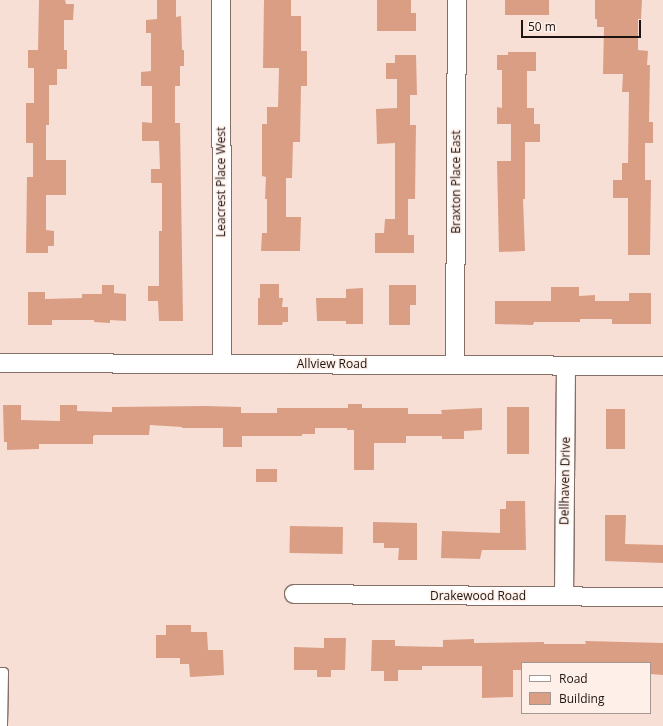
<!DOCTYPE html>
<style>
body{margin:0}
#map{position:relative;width:663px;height:726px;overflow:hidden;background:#f8dfd5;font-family:"Open Sans",sans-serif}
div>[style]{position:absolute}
.building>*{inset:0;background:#da9e85;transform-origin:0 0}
.roads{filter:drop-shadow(1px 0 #846f66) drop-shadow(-1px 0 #846f66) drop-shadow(0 1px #846f66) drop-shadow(0 -1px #846f66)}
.lane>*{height:9px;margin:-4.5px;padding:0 4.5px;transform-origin:4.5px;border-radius:4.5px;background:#fff}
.street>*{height:18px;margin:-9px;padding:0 9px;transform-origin:9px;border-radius:9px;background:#fff}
span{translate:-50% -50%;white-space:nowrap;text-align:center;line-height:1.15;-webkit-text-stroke:3px #feefe9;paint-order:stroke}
.street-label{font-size:12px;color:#1d1411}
.legend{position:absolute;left:521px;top:662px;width:130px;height:52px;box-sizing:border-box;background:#feefe9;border:1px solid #a49793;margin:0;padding:5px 7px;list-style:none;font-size:12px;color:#1d1411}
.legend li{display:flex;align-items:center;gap:8px;height:20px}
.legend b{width:20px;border:1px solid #a49793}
.scale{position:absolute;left:521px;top:20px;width:120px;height:18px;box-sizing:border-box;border:2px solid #1d1411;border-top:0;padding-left:5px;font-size:12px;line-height:14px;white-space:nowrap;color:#1d1411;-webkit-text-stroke:3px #feefe9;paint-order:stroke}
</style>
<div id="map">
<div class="building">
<i style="clip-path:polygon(39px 0,65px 0,66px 4px,74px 4px,73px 20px,64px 20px,64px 50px,67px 50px,67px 69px,57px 69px,57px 85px,49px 85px,49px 125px,46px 125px,46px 160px,66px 160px,66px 195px,46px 195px,46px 230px,54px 231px,54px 246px,48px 246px,48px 253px,26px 253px,27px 177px,33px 177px,33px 143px,26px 143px,26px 103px,34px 103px,34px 68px,28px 68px,28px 50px,38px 50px)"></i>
<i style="clip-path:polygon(157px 0,176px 0,176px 17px,181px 16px,182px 50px,184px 50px,184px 66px,180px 66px,180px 86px,175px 86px,175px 123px,180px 123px,183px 321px,159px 321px,158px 301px,148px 301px,148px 286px,159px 286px,159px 231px,162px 231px,162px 183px,151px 183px,151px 169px,160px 169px,159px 141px,142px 141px,142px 122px,152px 123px,152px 86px,141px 86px,141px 72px,151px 71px,151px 33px,146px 33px,146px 20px,157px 19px)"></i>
<i style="clip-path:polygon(264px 0,291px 0,291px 16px,301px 16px,301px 51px,307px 51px,307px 86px,301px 86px,300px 142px,293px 142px,292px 178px,286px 178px,286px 217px,301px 217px,300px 251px,261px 251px,262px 233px,267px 233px,267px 199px,265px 199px,266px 177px,262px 176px,262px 124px,267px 124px,267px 107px,278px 107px,279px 68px,263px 68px)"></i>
<i style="clip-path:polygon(377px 0,411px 0,411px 13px,416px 13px,416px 31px,377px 31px)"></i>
<i style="left:505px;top:0;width:44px;height:15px"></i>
<i style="clip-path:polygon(595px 0,642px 0,641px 19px,638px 19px,638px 50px,648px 51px,647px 65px,650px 65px,649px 122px,653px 122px,653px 143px,645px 143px,645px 180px,651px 180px,650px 255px,628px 255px,628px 198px,613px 198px,613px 180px,622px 180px,622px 163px,628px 163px,629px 92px,622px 92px,623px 74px,603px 74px,604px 27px,597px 27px,597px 19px,595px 19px)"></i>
<i style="clip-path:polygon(508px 52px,536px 52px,536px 71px,527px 71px,527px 108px,534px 108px,534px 124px,540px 124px,540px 142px,525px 142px,525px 199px,523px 199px,525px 251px,499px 252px,497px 161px,511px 161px,511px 124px,497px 124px,497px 107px,502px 108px,502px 70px,497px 70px,497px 55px,508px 55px)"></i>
<i style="clip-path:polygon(395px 55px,416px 55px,417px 95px,410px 95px,410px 125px,416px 125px,415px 199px,408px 199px,408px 235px,414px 235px,414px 253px,375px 253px,375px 233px,384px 233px,385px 219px,395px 219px,395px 143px,377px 144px,376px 109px,397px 108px,397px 79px,386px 79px,386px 63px,395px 63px)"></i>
<i style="clip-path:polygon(260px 284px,279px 284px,279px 298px,283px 298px,282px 307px,288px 307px,288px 322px,283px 322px,282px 325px,258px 325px,258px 298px,260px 298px)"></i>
<i style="clip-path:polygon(102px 285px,114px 285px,114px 293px,126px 294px,126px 321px,110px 320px,110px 323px,94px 322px,94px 320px,52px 320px,52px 325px,28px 325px,28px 292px,45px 292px,45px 299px,82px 298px,82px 294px,102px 294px)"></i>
<i style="clip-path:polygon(389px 285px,416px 285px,416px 305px,410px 305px,410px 325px,389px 325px)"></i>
<i style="clip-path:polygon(551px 287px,579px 287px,579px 296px,595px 295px,595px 301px,629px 301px,629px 293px,651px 293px,651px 324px,612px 324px,612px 319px,580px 319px,580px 322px,534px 322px,533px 325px,495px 324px,495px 301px,551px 301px)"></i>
<i style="clip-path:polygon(363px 288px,363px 324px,346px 324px,346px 321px,317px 321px,316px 298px,346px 298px,346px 289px)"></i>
<i style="clip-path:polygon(348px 404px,362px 404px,362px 408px,408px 408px,408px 414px,442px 414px,441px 410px,482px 408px,482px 430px,464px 431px,464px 439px,442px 439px,442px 436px,406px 436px,406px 443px,374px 443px,374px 470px,354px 470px,354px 430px,347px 430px,347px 428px,315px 428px,315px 434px,302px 434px,302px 436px,242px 436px,242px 447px,223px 447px,223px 428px,182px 428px,182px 427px,150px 425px,149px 435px,95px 435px,93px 436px,93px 444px,39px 444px,39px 449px,7px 450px,7px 442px,4px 442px,3px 405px,21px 405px,21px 420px,60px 421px,60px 405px,77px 405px,77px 411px,112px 412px,112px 407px,205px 406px,241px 407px,241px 413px,277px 413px,277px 408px,348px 408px)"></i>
<i style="left:507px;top:407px;width:22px;height:47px"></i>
<i style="left:606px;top:409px;width:19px;height:40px"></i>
<i style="left:277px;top:469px;width:13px;height:21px;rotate:90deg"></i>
<i style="clip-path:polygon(506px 501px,525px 501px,526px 550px,482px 550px,480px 559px,441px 558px,442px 531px,500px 533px,500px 509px,506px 509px)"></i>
<i style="clip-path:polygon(605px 515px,626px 515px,625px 544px,663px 545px,663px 563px,605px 561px)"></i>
<i style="clip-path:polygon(373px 522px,417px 523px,417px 560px,398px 560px,399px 548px,384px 548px,384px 543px,373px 543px)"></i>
<i style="left:290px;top:526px;width:53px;height:27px;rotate:1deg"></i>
<i style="clip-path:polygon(166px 625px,191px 625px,191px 632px,207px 632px,208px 650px,223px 650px,224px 675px,190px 677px,189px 664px,180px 664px,180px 658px,156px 658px,156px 635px,166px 635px)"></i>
<i style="clip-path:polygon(324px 638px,346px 638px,345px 670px,331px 670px,331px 677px,317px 677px,317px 670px,294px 670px,294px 647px,324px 648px)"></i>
<i style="clip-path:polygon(474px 639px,474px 643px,544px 642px,544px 644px,586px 644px,585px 641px,663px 643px,663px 675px,650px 674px,650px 663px,522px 663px,522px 670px,513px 670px,513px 697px,482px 698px,482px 666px,422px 666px,422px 670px,398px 670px,398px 681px,384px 681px,384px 671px,371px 671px,372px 640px,395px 640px,395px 646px,443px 647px,443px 640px)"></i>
</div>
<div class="roads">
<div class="lane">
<i style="left:0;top:672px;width:3px"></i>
<i style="left:3px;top:672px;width:54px;rotate:91.1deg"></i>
</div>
<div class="street">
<i style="left:221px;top:0;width:364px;rotate:89.8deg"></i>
<i style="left:0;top:363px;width:663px;rotate:0.26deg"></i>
<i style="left:455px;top:365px;width:365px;rotate:-89.7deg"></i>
<i style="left:294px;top:594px;width:369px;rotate:0.5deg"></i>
<i style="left:564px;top:596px;width:230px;rotate:-89.5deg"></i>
</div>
</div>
<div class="street-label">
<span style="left:221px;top:182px;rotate:-90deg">Leacrest Place West</span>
<span style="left:456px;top:182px;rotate:-90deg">Braxton Place East</span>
<span style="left:332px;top:364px">Allview Road</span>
<span style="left:565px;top:481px;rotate:-89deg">Dellhaven Drive</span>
<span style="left:478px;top:596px">Drakewood Road</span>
</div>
<ul class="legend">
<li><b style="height:5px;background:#fff"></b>Road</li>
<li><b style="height:11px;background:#da9e85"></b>Building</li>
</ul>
<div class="scale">50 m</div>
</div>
